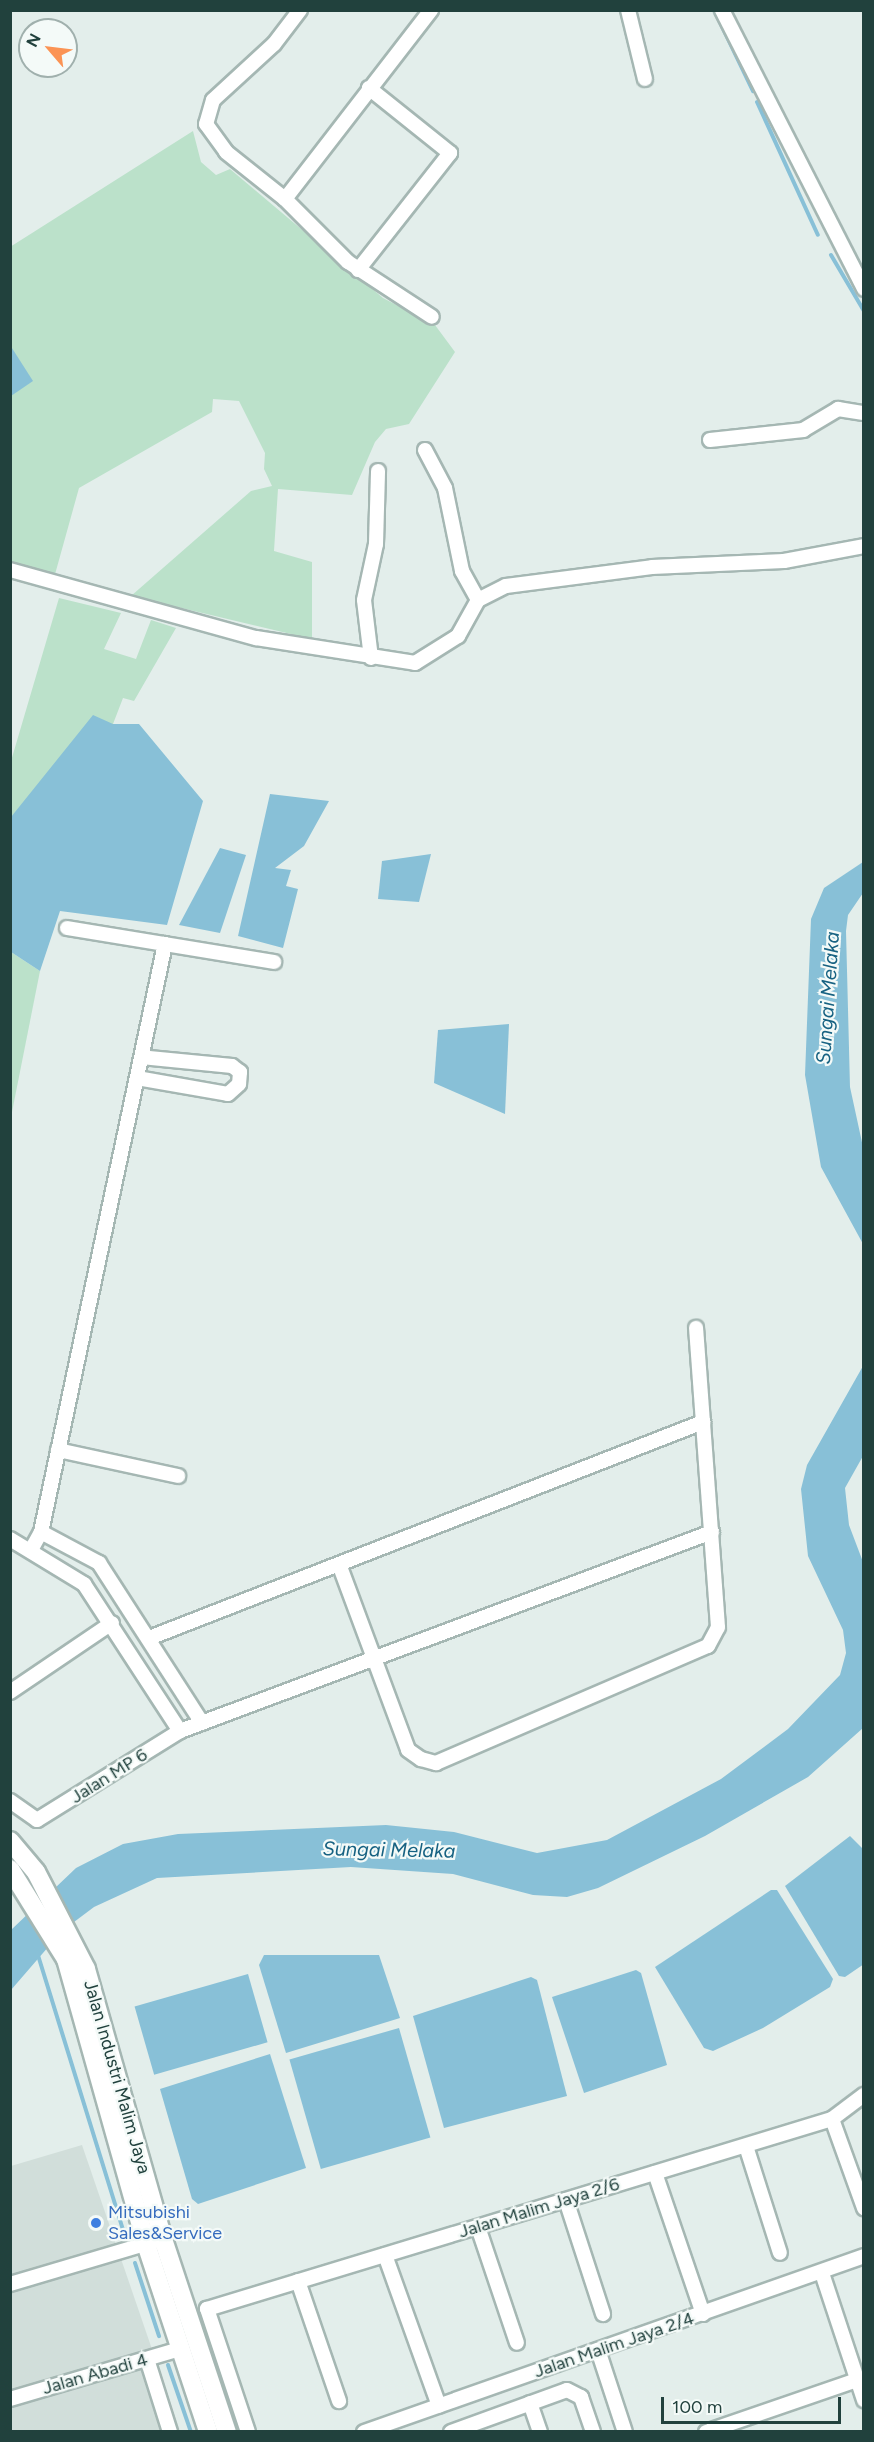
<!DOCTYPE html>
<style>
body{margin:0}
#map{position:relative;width:874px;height:2442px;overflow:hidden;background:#e3eeeb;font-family:Figtree,sans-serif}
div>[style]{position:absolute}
.built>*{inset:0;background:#d1deda}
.green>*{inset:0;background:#bbe1ca}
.water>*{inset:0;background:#88c0d7;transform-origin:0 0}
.stream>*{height:4px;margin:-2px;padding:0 2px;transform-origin:2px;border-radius:2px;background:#88c0d7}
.roads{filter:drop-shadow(2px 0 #a5b7b3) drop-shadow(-2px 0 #a5b7b3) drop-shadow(0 2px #a5b7b3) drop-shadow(0 -2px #a5b7b3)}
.street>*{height:14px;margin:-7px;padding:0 7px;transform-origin:7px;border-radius:7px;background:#fff}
.secondary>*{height:18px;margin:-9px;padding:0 9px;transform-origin:9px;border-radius:9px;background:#fff}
.dots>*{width:16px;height:16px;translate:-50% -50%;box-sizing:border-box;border:3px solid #f4faf8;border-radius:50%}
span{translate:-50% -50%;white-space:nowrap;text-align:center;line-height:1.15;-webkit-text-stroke:4.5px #f4faf8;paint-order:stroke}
.street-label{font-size:18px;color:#21413d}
.shop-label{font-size:18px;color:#366cbe}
.left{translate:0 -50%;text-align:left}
.water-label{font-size:20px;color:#176282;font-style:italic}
.frame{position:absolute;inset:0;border:12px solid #21413d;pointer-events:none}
.north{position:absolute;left:18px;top:18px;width:60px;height:60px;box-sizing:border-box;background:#f4faf8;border:2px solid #a0b0ad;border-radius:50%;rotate:298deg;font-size:16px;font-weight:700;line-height:24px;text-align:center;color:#21413d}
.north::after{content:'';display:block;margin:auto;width:21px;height:27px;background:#fb9354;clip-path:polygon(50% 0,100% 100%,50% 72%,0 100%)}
.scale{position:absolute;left:661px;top:2397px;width:180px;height:27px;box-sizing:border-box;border:3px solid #21413d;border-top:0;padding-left:8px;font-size:18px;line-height:21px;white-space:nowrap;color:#21413d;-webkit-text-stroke:4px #f4faf8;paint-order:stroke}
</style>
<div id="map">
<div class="built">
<i style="clip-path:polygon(82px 2145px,180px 2431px,11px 2432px,11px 2166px)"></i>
</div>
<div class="green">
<i style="clip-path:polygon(193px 131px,201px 162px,216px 175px,230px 169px,383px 298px,435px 325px,455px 352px,409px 424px,386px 429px,375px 442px,352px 495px,278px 489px,274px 551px,312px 562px,312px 639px,131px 596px,251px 491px,272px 486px,264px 469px,265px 453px,239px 401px,213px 399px,212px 412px,79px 488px,54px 578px,11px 562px,10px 247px)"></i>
<i style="clip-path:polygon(59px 598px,121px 613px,104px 649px,136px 659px,151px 620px,176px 628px,134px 701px,123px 698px,113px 724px,11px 817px,11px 761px)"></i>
<i style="clip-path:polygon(11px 952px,40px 971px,11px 1117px)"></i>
</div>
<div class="water">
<i style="clip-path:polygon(10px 345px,33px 381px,11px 396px,10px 396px)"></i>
<i style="clip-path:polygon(93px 715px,113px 724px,139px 724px,203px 801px,167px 925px,60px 911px,40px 971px,11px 952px,11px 817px)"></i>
<i style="clip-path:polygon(270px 794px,329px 801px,304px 846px,275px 868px,291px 870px,286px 886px,298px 889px,283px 948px,238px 936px)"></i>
<i style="clip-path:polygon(220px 848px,246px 855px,220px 933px,179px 925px)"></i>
<i style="clip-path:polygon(431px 854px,419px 902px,378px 899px,382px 861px)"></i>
<i style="clip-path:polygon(863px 862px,863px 893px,848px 915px,846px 931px,850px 1087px,863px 1147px,863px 1244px,821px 1167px,805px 1075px,811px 919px,824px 888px)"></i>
<i style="clip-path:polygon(509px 1024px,505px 1114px,434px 1083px,438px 1030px)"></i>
<i style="clip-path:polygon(863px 1366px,863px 1456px,845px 1488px,849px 1525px,863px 1562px,863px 1728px,808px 1777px,705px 1836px,598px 1888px,567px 1897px,533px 1895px,453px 1874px,351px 1867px,157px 1878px,94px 1907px,62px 1931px,11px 1990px,11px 1930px,76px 1868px,123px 1844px,178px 1834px,386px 1825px,454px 1832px,537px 1853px,607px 1840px,721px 1779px,788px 1729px,840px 1675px,846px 1653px,843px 1630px,808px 1556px,801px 1489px,807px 1465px)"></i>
<i style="clip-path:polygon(850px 1836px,863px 1849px,864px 1964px,845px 1977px,839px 1976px,785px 1886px)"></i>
<i style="clip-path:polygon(771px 1890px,777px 1890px,833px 1979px,830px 1987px,763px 2028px,713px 2051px,704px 2048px,655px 1967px)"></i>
<i style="clip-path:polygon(264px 1955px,379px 1955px,400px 2018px,286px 2053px,259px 1965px)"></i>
<i style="clip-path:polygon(636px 1970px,641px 1973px,667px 2065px,584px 2093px,552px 1997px)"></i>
<i style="left:248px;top:1974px;width:71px;height:118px;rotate:74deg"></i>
<i style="clip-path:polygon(531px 1977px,537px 1980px,567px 2096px,444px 2128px,413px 2016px)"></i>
<i style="left:399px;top:2028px;width:114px;height:114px;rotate:74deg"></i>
<i style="clip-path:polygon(270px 2054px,306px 2168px,198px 2204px,192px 2199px,160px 2089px)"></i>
</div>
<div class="stream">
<i style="left:714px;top:10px;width:90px;rotate:64.3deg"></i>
<i style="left:757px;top:102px;width:146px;rotate:65.4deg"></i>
<i style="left:831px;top:255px;width:65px;rotate:59.5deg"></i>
<i style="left:37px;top:1952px;width:290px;rotate:72.8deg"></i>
<i style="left:135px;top:2263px;width:77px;rotate:71.8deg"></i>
<i style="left:168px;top:2365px;width:71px;rotate:71.1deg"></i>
</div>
<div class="roads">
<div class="street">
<i style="left:300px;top:10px;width:43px;rotate:127.4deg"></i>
<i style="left:274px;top:44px;width:83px;rotate:137.4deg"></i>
<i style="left:213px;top:100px;width:25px;rotate:106deg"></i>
<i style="left:206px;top:124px;width:34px;rotate:54deg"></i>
<i style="left:226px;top:152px;width:75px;rotate:38.5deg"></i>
<i style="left:285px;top:199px;width:89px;rotate:45deg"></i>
<i style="left:348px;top:262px;width:100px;rotate:33.2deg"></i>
<i style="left:628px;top:10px;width:71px;rotate:76.2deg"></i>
<i style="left:722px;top:10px;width:313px;rotate:63deg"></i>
<i style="left:285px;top:199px;width:239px;rotate:-52.3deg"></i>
<i style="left:358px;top:270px;width:149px;rotate:-51.8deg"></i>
<i style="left:450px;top:153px;width:104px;rotate:-141.3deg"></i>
<i style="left:710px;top:440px;width:94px;rotate:-6.1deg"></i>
<i style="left:803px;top:430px;width:41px;rotate:-31deg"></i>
<i style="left:838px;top:409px;width:26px;rotate:9deg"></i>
<i style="left:425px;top:450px;width:43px;rotate:62.2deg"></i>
<i style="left:445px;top:488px;width:85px;rotate:78.4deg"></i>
<i style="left:462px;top:571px;width:33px;rotate:61deg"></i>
<i style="left:10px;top:570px;width:255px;rotate:15.5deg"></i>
<i style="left:256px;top:638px;width:161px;rotate:8.9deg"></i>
<i style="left:415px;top:663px;width:51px;rotate:-32.1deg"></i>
<i style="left:458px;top:636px;width:41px;rotate:-60.9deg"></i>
<i style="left:478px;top:600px;width:31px;rotate:-27deg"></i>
<i style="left:506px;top:586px;width:147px;rotate:-7.4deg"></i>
<i style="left:652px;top:567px;width:132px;rotate:-2.6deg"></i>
<i style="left:784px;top:561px;width:81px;rotate:-10.6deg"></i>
<i style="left:371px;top:658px;width:58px;rotate:-96.9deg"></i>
<i style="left:364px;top:600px;width:57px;rotate:-77.9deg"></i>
<i style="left:376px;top:544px;width:73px;rotate:-88.4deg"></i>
<i style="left:67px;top:928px;width:210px;rotate:9.3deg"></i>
<i style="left:137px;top:1078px;width:92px;rotate:10deg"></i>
<i style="left:228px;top:1094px;width:15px;rotate:-42deg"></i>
<i style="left:239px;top:1084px;width:12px;rotate:-85deg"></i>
<i style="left:240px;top:1072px;width:10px;rotate:-143deg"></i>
<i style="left:232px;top:1066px;width:91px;rotate:-174.4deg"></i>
<i style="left:58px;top:1450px;width:123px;rotate:12.2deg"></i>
<i style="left:41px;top:1532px;width:66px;rotate:28.1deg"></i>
<i style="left:99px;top:1563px;width:190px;rotate:57.2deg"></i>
<i style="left:10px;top:1539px;width:87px;rotate:31.3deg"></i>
<i style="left:84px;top:1584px;width:176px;rotate:56.9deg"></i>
<i style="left:31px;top:1550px;width:21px;rotate:-61deg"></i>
<i style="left:41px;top:1532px;width:601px;rotate:-78.09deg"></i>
<i style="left:339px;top:1564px;width:198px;rotate:69.6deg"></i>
<i style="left:408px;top:1750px;width:16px;rotate:35deg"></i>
<i style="left:421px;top:1759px;width:16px;rotate:15deg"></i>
<i style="left:436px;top:1763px;width:296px;rotate:-23.3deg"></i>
<i style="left:708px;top:1646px;width:21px;rotate:-62deg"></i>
<i style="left:718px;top:1627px;width:300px;rotate:-94.2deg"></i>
<i style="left:149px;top:1638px;width:595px;rotate:-21.3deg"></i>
<i style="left:10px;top:1692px;width:123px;rotate:-34.1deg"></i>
<i style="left:10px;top:1801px;width:33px;rotate:35deg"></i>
<i style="left:37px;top:1820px;width:168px;rotate:-31.9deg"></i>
<i style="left:180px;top:1731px;width:568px;rotate:-20.51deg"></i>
<i style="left:832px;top:2119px;width:95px;rotate:70.2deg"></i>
<i style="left:746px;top:2146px;width:112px;rotate:72.4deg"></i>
<i style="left:655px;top:2173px;width:149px;rotate:71.2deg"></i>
<i style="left:566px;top:2200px;width:120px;rotate:72deg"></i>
<i style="left:478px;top:2227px;width:122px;rotate:71.4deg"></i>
<i style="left:385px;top:2255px;width:160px;rotate:70.3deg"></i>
<i style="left:822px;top:2273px;width:134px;rotate:71.7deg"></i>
<i style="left:298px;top:2281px;width:127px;rotate:71.1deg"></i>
<i style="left:10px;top:2284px;width:151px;rotate:-16.5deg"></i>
<i style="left:598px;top:2350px;width:86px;rotate:71.8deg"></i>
<i style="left:147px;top:2359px;width:77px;rotate:72.5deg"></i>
<i style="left:10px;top:2399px;width:177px;rotate:-16.4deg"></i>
<i style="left:530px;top:2403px;width:31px;rotate:71deg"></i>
<i style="left:248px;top:2432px;width:130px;rotate:-108.4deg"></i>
<i style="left:207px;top:2309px;width:653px;rotate:-16.91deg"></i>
<i style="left:832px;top:2119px;width:40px;rotate:-37deg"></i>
<i style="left:364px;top:2432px;width:530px;rotate:-19.39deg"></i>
<i style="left:451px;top:2432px;width:123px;rotate:-19.9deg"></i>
<i style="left:567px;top:2390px;width:16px;rotate:27deg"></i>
<i style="left:581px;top:2397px;width:37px;rotate:71deg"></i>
<i style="left:706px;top:2432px;width:160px;rotate:-19deg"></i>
</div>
<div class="secondary">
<i style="left:10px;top:1841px;width:40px;rotate:50deg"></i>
<i style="left:36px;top:1872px;width:109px;rotate:62.7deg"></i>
<i style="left:86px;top:1969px;width:281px;rotate:74.1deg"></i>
<i style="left:163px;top:2239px;width:203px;rotate:71.7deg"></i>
<i style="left:10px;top:1869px;width:106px;rotate:58.1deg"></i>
<i style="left:66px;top:1959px;width:296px;rotate:74.3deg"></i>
<i style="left:146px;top:2244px;width:198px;rotate:71.7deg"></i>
</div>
</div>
<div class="dots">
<i style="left:96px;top:2223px;background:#3f7fe0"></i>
</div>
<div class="street-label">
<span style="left:109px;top:1776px;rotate:-32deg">Jalan MP 6</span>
<span style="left:117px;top:2077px;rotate:74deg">Jalan Industri Malim Jaya</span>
<span style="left:539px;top:2208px;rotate:-17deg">Jalan Malim Jaya 2/6</span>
<span style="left:614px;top:2345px;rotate:-19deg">Jalan Malim Jaya 2/4</span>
<span style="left:95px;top:2374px;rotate:-16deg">Jalan Abadi 4</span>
</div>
<div class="shop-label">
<span class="left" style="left:108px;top:2223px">Mitsubishi<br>Sales&amp;Service</span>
</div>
<div class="water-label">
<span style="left:828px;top:998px;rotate:-86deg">Sungai Melaka</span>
<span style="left:389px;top:1850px;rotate:1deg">Sungai Melaka</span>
</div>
<div class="frame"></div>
<div class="north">N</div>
<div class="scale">100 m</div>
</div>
